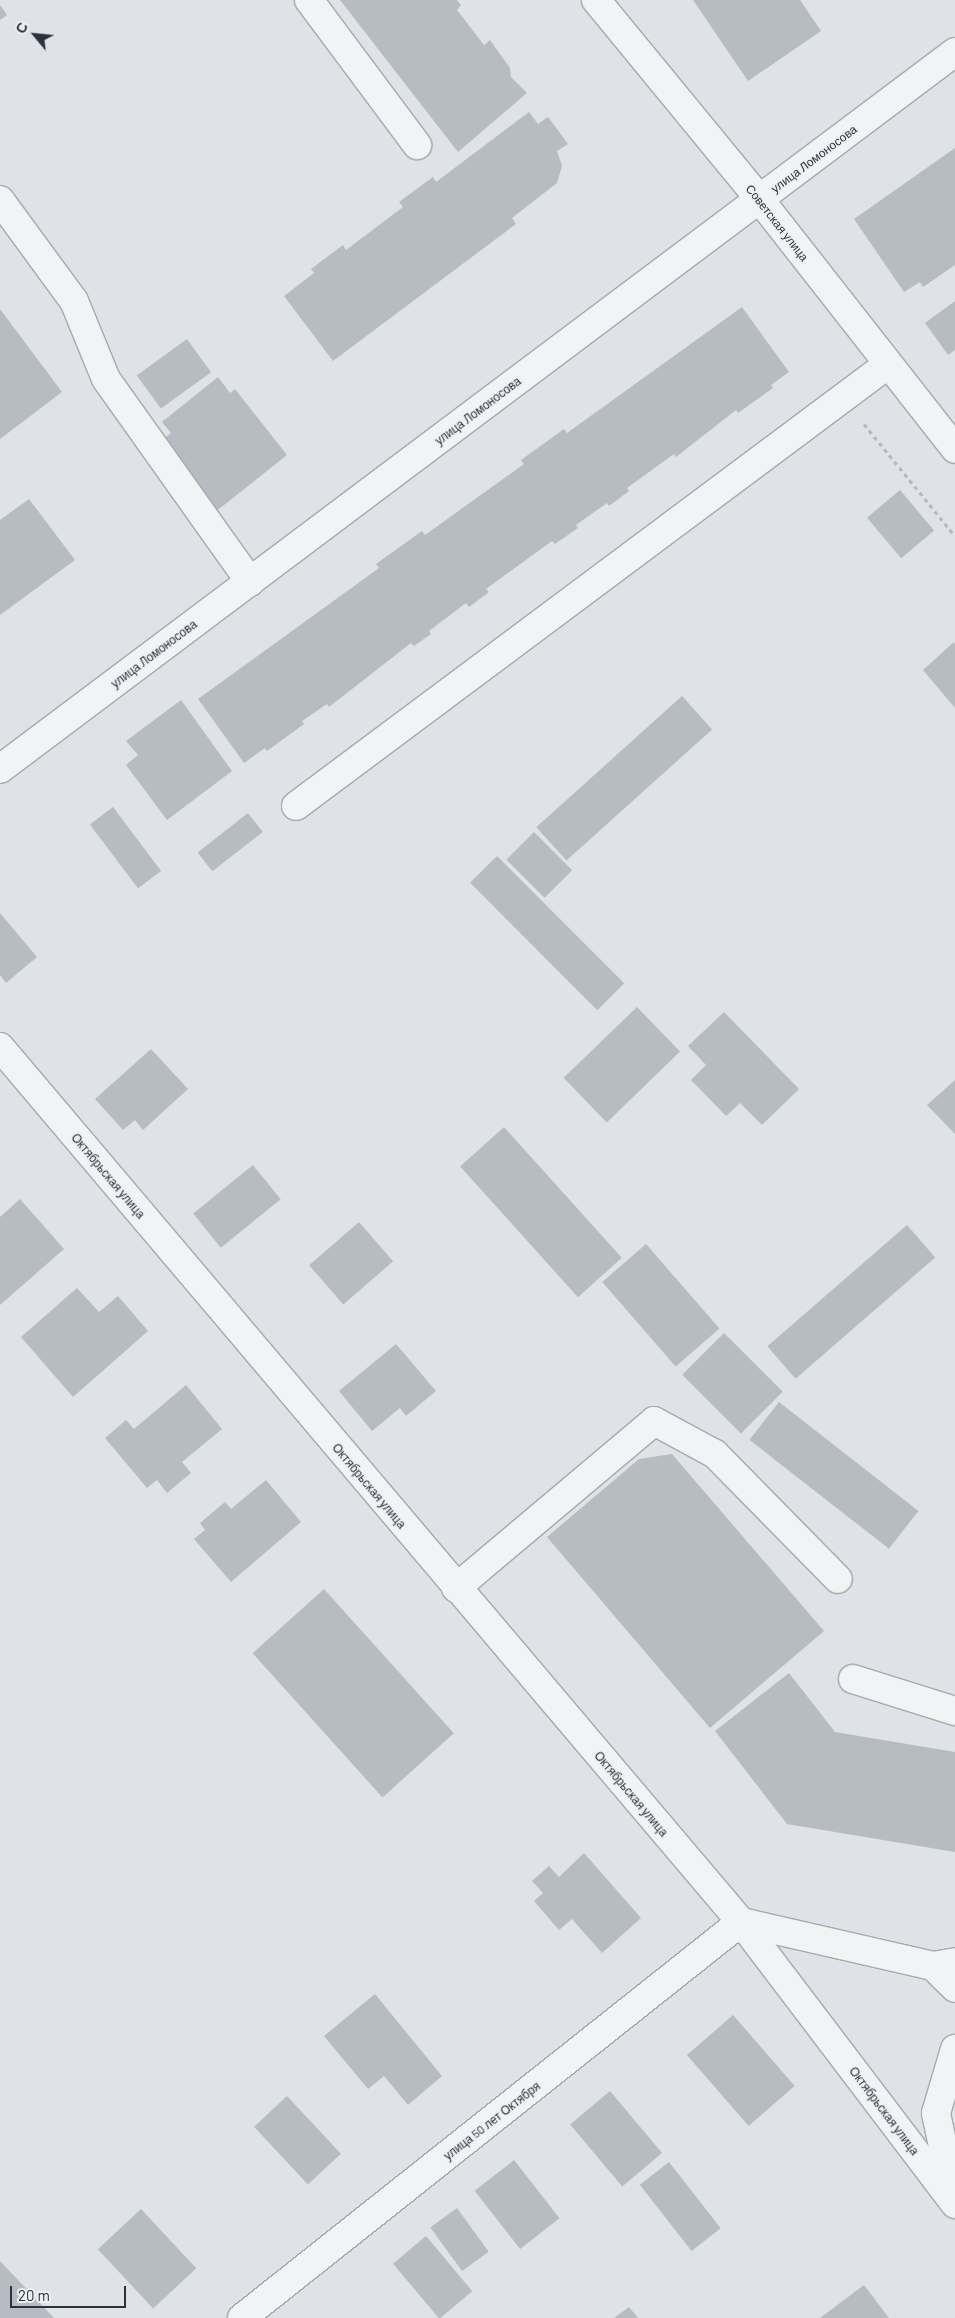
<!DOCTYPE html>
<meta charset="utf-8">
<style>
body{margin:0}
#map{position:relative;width:955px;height:2318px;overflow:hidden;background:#dfe2e6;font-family:Barlow,sans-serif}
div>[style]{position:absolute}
.building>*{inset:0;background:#b7bcc2;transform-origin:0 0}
.path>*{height:3px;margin-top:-1.5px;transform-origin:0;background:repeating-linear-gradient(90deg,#b5b9bd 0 4px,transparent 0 8px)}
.roads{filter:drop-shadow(1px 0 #a5aaaf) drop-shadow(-1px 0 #a5aaaf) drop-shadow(0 1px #a5aaaf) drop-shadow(0 -1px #a5aaaf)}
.minor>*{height:28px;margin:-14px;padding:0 14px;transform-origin:14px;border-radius:14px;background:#f1f3f5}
span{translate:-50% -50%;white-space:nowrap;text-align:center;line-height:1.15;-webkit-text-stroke:4px #eef1f4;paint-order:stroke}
.street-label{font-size:12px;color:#2a323b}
.north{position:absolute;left:10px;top:10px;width:50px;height:50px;-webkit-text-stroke:4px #eef1f4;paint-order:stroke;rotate:298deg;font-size:14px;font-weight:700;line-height:20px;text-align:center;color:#2a323b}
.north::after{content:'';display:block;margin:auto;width:18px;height:22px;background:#2a323b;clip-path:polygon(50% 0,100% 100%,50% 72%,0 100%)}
.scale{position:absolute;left:10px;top:2286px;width:116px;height:22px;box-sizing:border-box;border:2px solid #2a323b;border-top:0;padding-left:6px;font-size:15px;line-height:18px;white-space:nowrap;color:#2a323b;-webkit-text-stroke:4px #eef1f4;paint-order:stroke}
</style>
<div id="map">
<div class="building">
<i style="clip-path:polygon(340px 0,457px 0,461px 5px,457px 10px,484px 45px,490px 40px,510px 68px,511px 77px,527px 93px,458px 152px)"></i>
<i style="clip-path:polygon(693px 0,800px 0,821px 31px,748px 81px)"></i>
<i style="clip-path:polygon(0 5px,7px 15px,0 20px)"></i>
<i style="clip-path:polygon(529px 112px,538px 124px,548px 117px,568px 144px,557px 151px,562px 166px,557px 183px,512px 218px,516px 224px,333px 361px,284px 296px,314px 273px,311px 269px,343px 245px,346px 250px,403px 207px,399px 202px,433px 177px,436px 182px)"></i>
<i style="clip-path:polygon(955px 148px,955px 265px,923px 287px,920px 282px,904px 292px,854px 219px)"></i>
<i style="clip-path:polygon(955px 301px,955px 350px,948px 355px,925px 323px)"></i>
<i style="clip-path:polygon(742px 307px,789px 372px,771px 385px,773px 388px,738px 413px,736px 410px,676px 457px,674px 454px,627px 488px,629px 491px,609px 506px,607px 503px,576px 525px,578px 528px,555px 544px,552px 541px,486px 589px,489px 592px,469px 607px,466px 603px,429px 631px,431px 634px,414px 646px,411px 643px,329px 707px,327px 704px,302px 721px,304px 724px,267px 751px,265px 748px,244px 763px,198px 699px,379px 568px,376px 564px,422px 531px,425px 535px,524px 464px,521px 460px,564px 429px,567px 433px)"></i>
<i style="clip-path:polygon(0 309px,62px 392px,0 439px)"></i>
<i style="left:187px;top:339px;width:41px;height:62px;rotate:54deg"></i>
<i style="clip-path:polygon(218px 377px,230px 393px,235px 389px,287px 455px,214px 513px,159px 443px,171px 433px,162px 422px)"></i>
<i style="left:900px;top:490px;width:53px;height:43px;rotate:50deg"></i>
<i style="clip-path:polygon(29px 499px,75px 560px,0 615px,0 520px)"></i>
<i style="clip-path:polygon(954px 642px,955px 644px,955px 708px,923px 670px)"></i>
<i style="left:682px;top:696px;width:45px;height:196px;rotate:48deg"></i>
<i style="clip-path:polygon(181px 700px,232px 771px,167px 820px,126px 765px,138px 755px,126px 741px)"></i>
<i style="left:113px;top:807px;width:80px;height:29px;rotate:53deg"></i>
<i style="left:248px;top:813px;width:24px;height:64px;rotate:52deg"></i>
<i style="left:534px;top:832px;width:54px;height:39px;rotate:45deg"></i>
<i style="left:497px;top:856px;width:180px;height:38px;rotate:45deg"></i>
<i style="clip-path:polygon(0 913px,37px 957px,6px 983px,0 975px)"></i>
<i style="left:637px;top:1007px;width:62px;height:102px;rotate:46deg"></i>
<i style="clip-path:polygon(724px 1012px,799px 1089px,762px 1125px,740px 1103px,726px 1116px,691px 1080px,706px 1065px,688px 1046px)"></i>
<i style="clip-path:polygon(151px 1049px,188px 1089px,143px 1130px,135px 1120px,123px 1130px,95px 1099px)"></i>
<i style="clip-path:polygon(955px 1080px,955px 1134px,927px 1105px)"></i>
<i style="left:504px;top:1127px;width:176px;height:59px;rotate:48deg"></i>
<i style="left:253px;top:1165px;width:44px;height:77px;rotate:51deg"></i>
<i style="clip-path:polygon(20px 1199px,64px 1249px,0 1305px,0 1217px)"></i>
<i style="left:359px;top:1222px;width:52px;height:66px;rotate:49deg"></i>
<i style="left:907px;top:1225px;width:43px;height:185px;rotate:49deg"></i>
<i style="left:646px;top:1244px;width:112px;height:58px;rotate:49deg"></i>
<i style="clip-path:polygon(77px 1288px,99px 1312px,118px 1296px,148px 1331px,73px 1397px,21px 1337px)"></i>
<i style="left:724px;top:1333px;width:83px;height:59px;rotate:45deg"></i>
<i style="clip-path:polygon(396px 1344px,436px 1391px,406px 1416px,400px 1408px,372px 1431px,339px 1391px)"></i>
<i style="clip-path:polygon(186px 1385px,222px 1429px,182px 1462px,191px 1473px,167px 1493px,157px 1480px,147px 1488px,105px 1438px,126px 1420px,134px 1429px)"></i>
<i style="left:779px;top:1402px;width:177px;height:48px;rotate:38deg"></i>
<i style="clip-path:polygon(672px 1454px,824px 1631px,710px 1728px,547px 1537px,639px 1459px)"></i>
<i style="clip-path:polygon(266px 1480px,301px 1522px,231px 1582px,194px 1539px,205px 1530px,200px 1523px,225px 1502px,231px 1509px)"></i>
<i style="left:324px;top:1589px;width:194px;height:96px;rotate:48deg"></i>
<i style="clip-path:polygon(789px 1673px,835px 1732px,955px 1752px,955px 1852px,787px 1824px,715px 1731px)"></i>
<i style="clip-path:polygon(584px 1853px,641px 1918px,602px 1953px,572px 1919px,559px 1930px,534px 1901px,543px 1893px,532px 1881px,549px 1866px,559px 1877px)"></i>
<i style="clip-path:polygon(375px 1994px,442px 2076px,408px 2105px,384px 2076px,368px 2089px,324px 2036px)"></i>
<i style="left:733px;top:2015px;width:94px;height:61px;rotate:49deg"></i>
<i style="left:610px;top:2091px;width:81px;height:52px;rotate:50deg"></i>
<i style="left:287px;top:2096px;width:79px;height:45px;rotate:47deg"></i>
<i style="left:514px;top:2160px;width:74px;height:50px;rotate:52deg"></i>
<i style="left:669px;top:2162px;width:84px;height:37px;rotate:52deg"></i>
<i style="left:457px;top:2208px;width:54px;height:33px;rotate:54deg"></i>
<i style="left:141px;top:2209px;width:81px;height:59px;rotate:47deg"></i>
<i style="left:426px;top:2236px;width:72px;height:43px;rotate:50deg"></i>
<i style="clip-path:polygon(0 2261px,54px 2318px,0 2318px)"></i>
<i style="clip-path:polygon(864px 2285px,889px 2318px,820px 2318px)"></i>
<i style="clip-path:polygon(629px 2307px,638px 2318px,614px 2318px)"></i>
</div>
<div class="path">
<i style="left:864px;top:424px;width:144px;rotate:50.9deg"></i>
</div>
<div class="roads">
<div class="minor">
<i style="left:309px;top:0;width:181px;rotate:53.3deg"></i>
<i style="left:596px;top:0;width:259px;rotate:50.6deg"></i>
<i style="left:760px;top:200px;width:316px;rotate:51.9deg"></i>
<i style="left:0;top:200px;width:125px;rotate:53.8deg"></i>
<i style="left:74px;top:301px;width:84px;rotate:67.7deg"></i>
<i style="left:106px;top:379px;width:249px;rotate:54.6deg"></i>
<i style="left:0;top:769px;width:1194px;rotate:-36.9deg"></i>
<i style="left:296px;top:806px;width:737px;rotate:-36.73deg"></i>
<i style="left:0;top:1047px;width:1147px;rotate:49.74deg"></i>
<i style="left:741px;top:1922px;width:197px;rotate:12.9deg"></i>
<i style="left:933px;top:1966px;width:22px;rotate:-10deg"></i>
<i style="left:456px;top:1588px;width:259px;rotate:-40.1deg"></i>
<i style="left:654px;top:1421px;width:69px;rotate:28.4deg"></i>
<i style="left:715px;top:1454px;width:175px;rotate:45.5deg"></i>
<i style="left:853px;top:1679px;width:107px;rotate:17.4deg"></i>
<i style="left:933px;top:1966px;width:31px;rotate:45deg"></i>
<i style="left:954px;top:2198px;width:87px;rotate:-102deg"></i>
<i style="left:936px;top:2113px;width:67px;rotate:-73.5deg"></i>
<i style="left:242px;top:2318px;width:637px;rotate:-38.44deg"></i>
<i style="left:741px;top:1922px;width:354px;rotate:52.8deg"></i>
</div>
</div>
<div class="street-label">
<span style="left:814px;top:159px;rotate:-37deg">улица Ломоносова</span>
<span style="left:777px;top:223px;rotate:52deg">Советская улица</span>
<span style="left:478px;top:411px;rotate:-37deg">улица Ломоносова</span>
<span style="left:154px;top:654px;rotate:-37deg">улица Ломоносова</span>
<span style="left:108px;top:1176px;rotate:50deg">Октябрьская улица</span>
<span style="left:369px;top:1486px;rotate:50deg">Октябрьская улица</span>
<span style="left:631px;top:1794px;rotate:50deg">Октябрьская улица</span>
<span style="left:884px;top:2111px;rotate:53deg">Октябрьская улица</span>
<span style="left:492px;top:2121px;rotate:-38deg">улица 50 лет Октября</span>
</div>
<div class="north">С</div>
<div class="scale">20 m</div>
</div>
